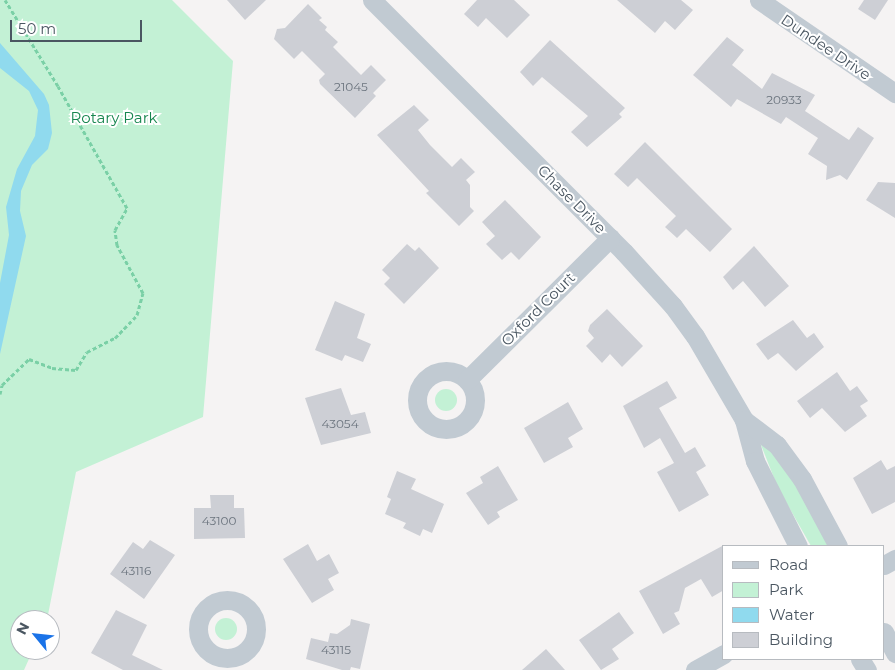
<!DOCTYPE html>
<style>
body{margin:0}
#map{position:relative;width:895px;height:670px;overflow:hidden;background:#f5f3f3;font-family:Montserrat,sans-serif}
div>[style]{position:absolute}
.green>*{inset:0;background:#c3f1d5}
.round{border-radius:50%}
.water>*{inset:0;background:#90daee}
.building>*{inset:0;background:#cdcfd5}
.path>*{height:3px;margin-top:-1.5px;transform-origin:0;background:repeating-linear-gradient(90deg,#7ad0a6 0 4px,transparent 0 6.5px)}
.street>*{height:19px;margin:-9.5px;padding:0 9.5px;transform-origin:9.5px;border-radius:9.5px;background:#c1cad2}
.street>.ring{margin:-9.5px;padding:0;box-sizing:content-box;background:none;border:19px solid #c1cad2;border-radius:50%}
span{translate:-50% -50%;white-space:nowrap;text-align:center;line-height:1.15;-webkit-text-stroke:4px #fff;paint-order:stroke}
.number-label{font-size:12px;color:#6b747e}
.number-label span{-webkit-text-stroke-width:0}
.street-label{font-size:15px;color:#4a5661}
.park-label{font-size:15px;color:#17864f}
.legend{position:absolute;left:722px;top:545px;width:162px;height:115px;box-sizing:border-box;background:#fff;border:1px solid #b7bbc0;margin:0;padding:6px 9px;list-style:none;font-size:15px;color:#4a5661}
.legend li{display:flex;align-items:center;gap:10px;height:25px}
.legend b{width:25px;border:1px solid #b7bbc0}
.north{position:absolute;left:10px;top:610px;width:50px;height:50px;box-sizing:border-box;background:#fff;border:1px solid #b7bbc0;border-radius:50%;rotate:298deg;font-size:14px;font-weight:700;line-height:20px;text-align:center;color:#4a5661}
.north::after{content:'';display:block;margin:auto;width:18px;height:22px;background:#1a73e8;clip-path:polygon(50% 0,100% 100%,50% 72%,0 100%)}
.scale{position:absolute;left:10px;top:20px;width:132px;height:22px;box-sizing:border-box;border:2px solid #4a5661;border-top:0;padding-left:6px;font-size:15px;line-height:18px;white-space:nowrap;color:#4a5661;-webkit-text-stroke:4px #fff;paint-order:stroke}
</style>
<div id="map">
<div class="green">
<i style="clip-path:polygon(0 0,172px 0,233px 61px,203px 417px,76px 472px,47px 620px,20px 620px,20px 650px,33px 650px,24px 670px,0 670px)"></i>
<i class="round" style="left:435px;top:389px;width:22px;height:22px"></i>
<i style="clip-path:polygon(764px 442px,793px 479px,830px 546px,811px 546px,778px 488px,761px 445px)"></i>
<i class="round" style="left:215px;top:618px;width:22px;height:22px"></i>
</div>
<div class="water">
<i style="clip-path:polygon(0 43px,44px 94px,49px 105px,52px 133px,48px 149px,32px 165px,21px 191px,20px 211px,26px 236px,0 354px,0 283px,9px 235px,6px 207px,17px 169px,35px 136px,38px 110px,29px 91px,0 68px)"></i>
</div>
<div class="building">
<i style="clip-path:polygon(227px 0,266px 0,245px 20px)"></i>
<i style="clip-path:polygon(477px 0,514px 0,530px 15px,507px 38px,486px 18px,478px 27px,464px 14px)"></i>
<i style="clip-path:polygon(617px 0,681px 0,693px 10px,675px 30px,665px 21px,655px 33px)"></i>
<i style="clip-path:polygon(864px 0,888px 0,875px 20px,858px 9px)"></i>
<i style="clip-path:polygon(308px 4px,322px 18px,319px 20px,327px 27px,325px 30px,338px 42px,333px 47px,361px 75px,371px 65px,386px 80px,373px 93px,376px 96px,355px 118px,320px 84px,319px 80px,325px 74px,302px 51px,294px 59px,274px 39px,277px 29px,285px 28px)"></i>
<i style="clip-path:polygon(727px 37px,744px 50px,732px 65px,762px 89px,772px 73px,815px 95px,805px 111px,849px 140px,858px 127px,874px 138px,847px 180px,840px 175px,826px 180px,827px 166px,808px 154px,818px 138px,786px 117px,781px 124px,737px 99px,731px 107px,693px 75px)"></i>
<i style="clip-path:polygon(550px 40px,625px 108px,619px 114px,622px 117px,587px 147px,571px 132px,588px 116px,542px 77px,533px 86px,520px 72px)"></i>
<i style="clip-path:polygon(414px 105px,429px 120px,418px 130px,430px 145px,452px 167px,461px 158px,475px 172px,466px 180px,470px 185px,470px 207px,474px 211px,459px 226px,426px 193px,429px 191px,377px 135px)"></i>
<i style="clip-path:polygon(645px 142px,732px 229px,710px 252px,686px 229px,677px 238px,665px 227px,676px 216px,637px 178px,628px 187px,614px 174px)"></i>
<i style="clip-path:polygon(878px 182px,895px 183px,895px 218px,866px 200px)"></i>
<i style="clip-path:polygon(505px 200px,541px 237px,519px 260px,511px 252px,502px 260px,486px 244px,495px 236px,482px 222px)"></i>
<i style="clip-path:polygon(407px 244px,415px 251px,419px 247px,439px 268px,404px 304px,384px 284px,390px 278px,382px 270px)"></i>
<i style="clip-path:polygon(754px 246px,789px 286px,765px 307px,743px 281px,733px 290px,723px 277px)"></i>
<i style="clip-path:polygon(335px 301px,365px 314px,357px 338px,371px 344px,363px 362px,345px 355px,342px 361px,315px 350px)"></i>
<i style="clip-path:polygon(607px 309px,643px 346px,622px 367px,610px 354px,602px 363px,586px 346px,594px 338px,588px 331px,590px 325px)"></i>
<i style="clip-path:polygon(793px 320px,807px 338px,814px 333px,824px 347px,796px 371px,778px 353px,768px 360px,756px 344px)"></i>
<i style="clip-path:polygon(837px 372px,850px 391px,857px 386px,868px 401px,860px 406px,867px 416px,845px 432px,822px 408px,810px 418px,797px 401px)"></i>
<i style="clip-path:polygon(667px 381px,677px 398px,659px 408px,685px 453px,695px 447px,706px 466px,696px 472px,709px 495px,679px 512px,657px 472px,674px 463px,660px 438px,644px 448px,623px 406px)"></i>
<i style="clip-path:polygon(341px 388px,351px 415px,365px 412px,371px 433px,321px 445px,305px 398px)"></i>
<i style="clip-path:polygon(568px 402px,583px 429px,568px 438px,573px 447px,544px 463px,524px 428px)"></i>
<i style="clip-path:polygon(881px 460px,887px 470px,895px 466px,895px 502px,872px 514px,853px 478px)"></i>
<i style="clip-path:polygon(498px 466px,518px 500px,497px 512px,500px 517px,488px 525px,466px 493px,483px 483px,480px 477px)"></i>
<i style="clip-path:polygon(397px 471px,416px 479px,411px 489px,444px 504px,432px 533px,423px 529px,420px 536px,403px 528px,406px 523px,385px 514px,391px 499px,387px 497px)"></i>
<i style="clip-path:polygon(210px 495px,234px 495px,234px 508px,244px 508px,245px 538px,194px 539px,194px 508px,211px 508px)"></i>
<i style="clip-path:polygon(150px 540px,175px 555px,144px 599px,110px 574px,133px 542px,143px 549px)"></i>
<i style="clip-path:polygon(308px 544px,317px 561px,329px 554px,339px 573px,328px 579px,334px 590px,312px 603px,283px 559px)"></i>
<i style="clip-path:polygon(724px 545px,724px 590px,712px 597px,701px 579px,685px 588px,679px 611px,674px 613px,680px 624px,663px 634px,639px 591px)"></i>
<i style="clip-path:polygon(116px 610px,147px 625px,132px 655px,163px 670px,123px 670px,91px 653px)"></i>
<i style="clip-path:polygon(619px 612px,634px 633px,612px 649px,619px 659px,601px 670px,579px 640px)"></i>
<i style="clip-path:polygon(351px 619px,370px 624px,360px 669px,351px 667px,350px 670px,342px 670px,306px 659px,311px 638px,328px 642px,330px 633px,337px 634px,350px 625px)"></i>
<i style="clip-path:polygon(546px 649px,565px 670px,522px 670px)"></i>
</div>
<div class="path">
<i style="left:0;top:394px;width:9px;rotate:-77deg"></i>
<i style="left:2px;top:385px;width:37px;rotate:-44deg"></i>
<i style="left:29px;top:359px;width:25px;rotate:21deg"></i>
<i style="left:52px;top:368px;width:24px;rotate:5deg"></i>
<i style="left:76px;top:370px;width:21px;rotate:-59deg"></i>
<i style="left:87px;top:352px;width:31px;rotate:-27deg"></i>
<i style="left:115px;top:338px;width:32px;rotate:-46deg"></i>
<i style="left:137px;top:315px;width:23px;rotate:-75deg"></i>
<i style="left:143px;top:293px;width:55px;rotate:-118.4deg"></i>
<i style="left:117px;top:245px;width:15px;rotate:-98deg"></i>
<i style="left:115px;top:230px;width:25px;rotate:-61deg"></i>
<i style="left:127px;top:208px;width:140px;rotate:-119.5deg"></i>
<i style="left:58px;top:86px;width:101px;rotate:-121.6deg"></i>
</div>
<div class="street">
<i style="left:372px;top:0;width:356px;rotate:45deg"></i>
<i style="left:624px;top:252px;width:73px;rotate:47.8deg"></i>
<i style="left:673px;top:306px;width:37px;rotate:54deg"></i>
<i style="left:695px;top:336px;width:97px;rotate:59.7deg"></i>
<i style="left:744px;top:420px;width:42px;rotate:75deg"></i>
<i style="left:755px;top:461px;width:95px;rotate:63.2deg"></i>
<i style="left:759px;top:0;width:165px;rotate:34.4deg"></i>
<i class="ring" style="left:417px;top:371px;width:39px;height:39px"></i>
<i style="left:467px;top:380px;width:202px;rotate:-44.8deg"></i>
<i style="left:744px;top:420px;width:41px;rotate:37.1deg"></i>
<i style="left:777px;top:445px;width:42px;rotate:53.7deg"></i>
<i style="left:802px;top:479px;width:76px;rotate:61.8deg"></i>
<i style="left:884px;top:565px;width:13px;rotate:-29deg"></i>
<i class="ring" style="left:198px;top:600px;width:39px;height:39px"></i>
<i style="left:884px;top:632px;width:24px;rotate:62deg"></i>
<i style="left:860px;top:659px;width:13px;rotate:58deg"></i>
<i style="left:695px;top:670px;width:33px;rotate:-29deg"></i>
</div>
<div class="number-label">
<span style="left:351px;top:87px">21045</span>
<span style="left:784px;top:100px">20933</span>
<span style="left:340px;top:424px">43054</span>
<span style="left:219px;top:521px">43100</span>
<span style="left:136px;top:571px">43116</span>
<span style="left:336px;top:650px">43115</span>
</div>
<div class="street-label">
<span style="left:826px;top:47px;rotate:34deg">Dundee Drive</span>
<span style="left:572px;top:199px;rotate:45deg">Chase Drive</span>
<span style="left:538px;top:309px;rotate:-45deg">Oxford Court</span>
</div>
<div class="park-label">
<span style="left:114px;top:118px">Rotary Park</span>
</div>
<ul class="legend">
<li><b style="height:6px;background:#c1cad2"></b>Road</li>
<li><b style="height:14px;background:#c3f1d5"></b>Park</li>
<li><b style="height:14px;background:#90daee"></b>Water</li>
<li><b style="height:14px;background:#cdcfd5"></b>Building</li>
</ul>
<div class="north">N</div>
<div class="scale">50 m</div>
</div>
